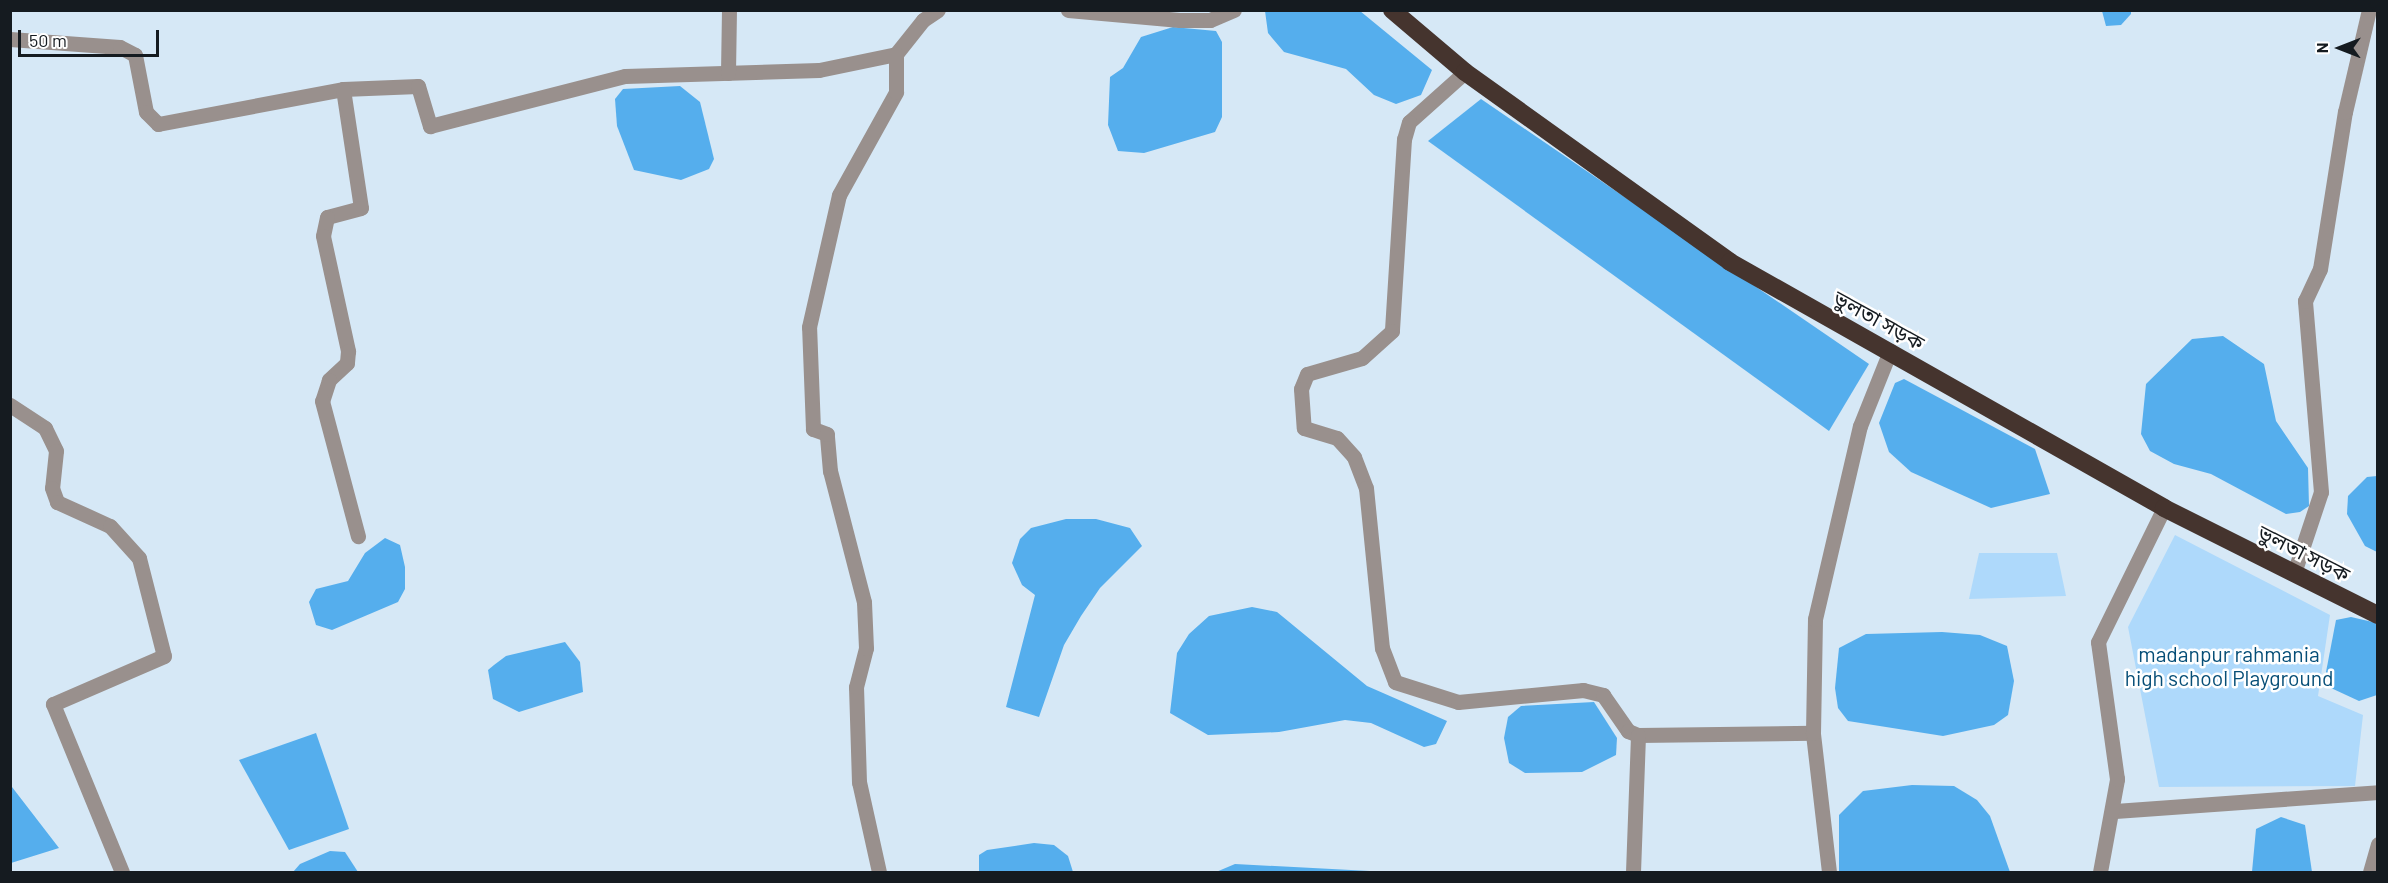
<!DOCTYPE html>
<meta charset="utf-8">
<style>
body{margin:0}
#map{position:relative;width:2388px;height:883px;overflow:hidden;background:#d6e8f6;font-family:Barlow,"Noto Sans Bengali",sans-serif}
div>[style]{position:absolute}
.green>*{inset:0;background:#aed9fb}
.water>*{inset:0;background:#55aeed}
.street>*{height:15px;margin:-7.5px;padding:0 7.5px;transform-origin:7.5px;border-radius:7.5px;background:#99908d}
.highway>*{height:18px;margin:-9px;padding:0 9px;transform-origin:9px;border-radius:9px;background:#45342e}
span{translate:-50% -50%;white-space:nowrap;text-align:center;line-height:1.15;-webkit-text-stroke:5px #fff;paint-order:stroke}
.street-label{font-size:21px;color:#151b20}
.park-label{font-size:21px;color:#064e77}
.frame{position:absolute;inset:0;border:12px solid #151b20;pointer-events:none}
.north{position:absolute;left:2310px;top:18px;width:60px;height:60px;-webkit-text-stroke:4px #fff;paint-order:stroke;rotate:270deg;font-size:16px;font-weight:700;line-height:24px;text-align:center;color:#151b20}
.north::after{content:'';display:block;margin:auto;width:21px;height:27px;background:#151b20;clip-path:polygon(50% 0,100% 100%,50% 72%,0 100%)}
.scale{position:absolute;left:18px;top:30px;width:141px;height:27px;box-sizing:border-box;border:3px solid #151b20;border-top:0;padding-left:8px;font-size:18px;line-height:21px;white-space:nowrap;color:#151b20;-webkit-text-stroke:4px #fff;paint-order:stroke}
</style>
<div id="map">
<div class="green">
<i style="clip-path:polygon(2175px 535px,2330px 615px,2318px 696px,2363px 715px,2355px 786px,2159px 787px,2128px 627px)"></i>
<i style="clip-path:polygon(1979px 553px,2057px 553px,2066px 596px,1969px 599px)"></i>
</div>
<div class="water">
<i style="clip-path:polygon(1265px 11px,1360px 11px,1432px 70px,1421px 95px,1396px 104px,1374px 95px,1346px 69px,1284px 52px,1268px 33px)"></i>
<i style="clip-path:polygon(2102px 11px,2131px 11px,2131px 14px,2121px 25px,2106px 26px)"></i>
<i style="clip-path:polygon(1173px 27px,1216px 31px,1222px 42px,1222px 117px,1215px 132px,1144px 153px,1118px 151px,1108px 125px,1110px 77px,1123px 68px,1141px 37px)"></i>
<i style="clip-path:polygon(680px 86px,700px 102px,714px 159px,709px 169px,681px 180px,634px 170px,617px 126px,615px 99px,623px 89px)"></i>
<i style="clip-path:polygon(1481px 99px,1869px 364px,1829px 431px,1428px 141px)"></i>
<i style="clip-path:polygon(2223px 336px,2264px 364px,2276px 421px,2308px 468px,2309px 506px,2300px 512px,2286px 514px,2211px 474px,2174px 464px,2150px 451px,2141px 434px,2146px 384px,2192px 339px)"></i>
<i style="clip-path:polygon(1904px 379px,2035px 449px,2050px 494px,1991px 508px,1911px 472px,1889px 452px,1879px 423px,1895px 383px)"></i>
<i style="clip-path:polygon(2377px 476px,2378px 476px,2377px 552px,2365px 546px,2347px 514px,2348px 496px,2367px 477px)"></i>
<i style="clip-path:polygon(1066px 519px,1096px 519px,1130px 528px,1142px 546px,1100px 588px,1081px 616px,1064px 645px,1039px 717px,1006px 707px,1035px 595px,1022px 585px,1012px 563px,1020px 539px,1031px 528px)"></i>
<i style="clip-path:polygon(385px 538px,400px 545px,405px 567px,405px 589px,398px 602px,332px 630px,316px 625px,309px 602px,316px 589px,348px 581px,365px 553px)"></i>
<i style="clip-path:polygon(1252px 607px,1277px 612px,1367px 686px,1447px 721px,1436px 744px,1424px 747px,1371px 723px,1345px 720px,1279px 732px,1208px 735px,1170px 713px,1177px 653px,1189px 634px,1209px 616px)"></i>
<i style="clip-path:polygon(2351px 617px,2377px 623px,2377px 695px,2359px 701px,2331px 688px,2326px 672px,2336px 620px)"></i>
<i style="clip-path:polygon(1942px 632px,1980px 635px,2007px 646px,2014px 681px,2008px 715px,1994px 725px,1943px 736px,1848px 721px,1838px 708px,1835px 688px,1839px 648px,1866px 634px)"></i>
<i style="clip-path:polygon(565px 642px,580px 662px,583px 692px,519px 712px,493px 699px,488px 670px,494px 665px,506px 656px)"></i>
<i style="clip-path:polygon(1594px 702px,1617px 738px,1616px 755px,1582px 772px,1525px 773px,1509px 763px,1504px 738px,1508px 717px,1521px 706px)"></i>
<i style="clip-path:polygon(316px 733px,349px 829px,289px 850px,239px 760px)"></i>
<i style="clip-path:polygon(10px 783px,12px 787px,59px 848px,11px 863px)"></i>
<i style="clip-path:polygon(1912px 785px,1954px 786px,1977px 800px,1990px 816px,2010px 872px,1839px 872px,1839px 815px,1863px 791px)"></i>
<i style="clip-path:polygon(2281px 817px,2305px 825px,2312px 872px,2252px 872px,2256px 829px)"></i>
<i style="clip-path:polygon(1034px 843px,1054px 845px,1068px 856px,1073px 872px,979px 872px,979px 855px,987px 850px)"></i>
<i style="clip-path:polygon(330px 851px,345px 852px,358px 872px,293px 872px,300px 864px)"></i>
<i style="clip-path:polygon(1235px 864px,1389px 872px,1216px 872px)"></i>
</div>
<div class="street">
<i style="left:1068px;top:10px;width:112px;rotate:5.1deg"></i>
<i style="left:1180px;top:20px;width:30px"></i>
<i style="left:1210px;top:20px;width:26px;rotate:-23deg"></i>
<i style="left:10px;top:39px;width:110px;rotate:4.2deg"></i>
<i style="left:120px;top:47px;width:17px;rotate:28deg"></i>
<i style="left:135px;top:55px;width:58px;rotate:79.1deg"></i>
<i style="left:146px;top:112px;width:17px;rotate:45deg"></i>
<i style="left:158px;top:124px;width:188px;rotate:-10.7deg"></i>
<i style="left:343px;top:89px;width:75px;rotate:-2.3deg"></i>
<i style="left:418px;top:86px;width:42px;rotate:73.3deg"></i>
<i style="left:430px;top:126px;width:201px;rotate:-14.4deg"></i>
<i style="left:625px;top:76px;width:194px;rotate:-1.8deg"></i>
<i style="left:819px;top:70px;width:79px;rotate:-11.7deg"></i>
<i style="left:896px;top:54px;width:43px;rotate:-51.5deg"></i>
<i style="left:923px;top:20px;width:18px;rotate:-34deg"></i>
<i style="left:1465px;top:72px;width:75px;rotate:138.2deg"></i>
<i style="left:1409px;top:122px;width:18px;rotate:106deg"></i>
<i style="left:1404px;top:139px;width:192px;rotate:93.6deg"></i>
<i style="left:1392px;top:331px;width:40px;rotate:138deg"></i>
<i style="left:1362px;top:358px;width:57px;rotate:163.8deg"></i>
<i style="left:1307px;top:374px;width:16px;rotate:112deg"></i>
<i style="left:1301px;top:389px;width:39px;rotate:86deg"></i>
<i style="left:1304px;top:428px;width:34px;rotate:17deg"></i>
<i style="left:1337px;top:438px;width:25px;rotate:48deg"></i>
<i style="left:1354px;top:457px;width:33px;rotate:69deg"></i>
<i style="left:1366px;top:488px;width:161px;rotate:84.3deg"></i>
<i style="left:1382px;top:648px;width:36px;rotate:69deg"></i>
<i style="left:1395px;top:682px;width:66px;rotate:17.6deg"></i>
<i style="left:1458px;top:702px;width:126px;rotate:-5.5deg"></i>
<i style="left:1583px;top:690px;width:21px;rotate:14deg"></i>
<i style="left:1603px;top:695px;width:44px;rotate:55.2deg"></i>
<i style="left:1628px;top:731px;width:11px;rotate:22deg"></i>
<i style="left:1638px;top:735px;width:175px;rotate:-0.7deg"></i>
<i style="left:728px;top:73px;width:63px;rotate:-89.1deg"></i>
<i style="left:343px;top:89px;width:120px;rotate:81.4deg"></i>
<i style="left:361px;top:208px;width:35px;rotate:165deg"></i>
<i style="left:327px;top:217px;width:19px;rotate:102deg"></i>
<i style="left:323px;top:236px;width:118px;rotate:77.7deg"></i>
<i style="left:348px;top:351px;width:12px;rotate:95deg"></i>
<i style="left:347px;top:363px;width:25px;rotate:137deg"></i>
<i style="left:329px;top:380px;width:22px;rotate:108deg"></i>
<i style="left:322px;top:401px;width:140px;rotate:75.1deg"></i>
<i style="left:10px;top:405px;width:42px;rotate:33.3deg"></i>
<i style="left:45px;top:428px;width:25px;rotate:64deg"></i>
<i style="left:56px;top:451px;width:37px;rotate:96deg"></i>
<i style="left:52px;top:488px;width:15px;rotate:70deg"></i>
<i style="left:57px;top:502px;width:58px;rotate:24.4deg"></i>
<i style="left:110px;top:526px;width:43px;rotate:47.8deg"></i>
<i style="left:139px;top:558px;width:101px;rotate:75.7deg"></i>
<i style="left:164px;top:656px;width:121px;rotate:156.6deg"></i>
<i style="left:53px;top:704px;width:182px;rotate:67.7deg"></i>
<i style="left:2294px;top:573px;width:85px;rotate:-71.6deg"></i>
<i style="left:2321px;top:492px;width:192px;rotate:-94.8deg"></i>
<i style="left:2305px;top:301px;width:35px;rotate:-65deg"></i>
<i style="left:2320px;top:269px;width:159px;rotate:-81deg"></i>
<i style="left:2345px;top:112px;width:105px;rotate:-76.8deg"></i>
<i style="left:2115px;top:811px;width:264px;rotate:-4.1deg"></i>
<i style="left:879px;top:872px;width:92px;rotate:-102.5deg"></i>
<i style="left:859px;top:782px;width:95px;rotate:-91.8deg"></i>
<i style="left:856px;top:687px;width:40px;rotate:-75.6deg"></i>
<i style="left:866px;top:648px;width:46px;rotate:-92.5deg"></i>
<i style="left:864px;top:602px;width:135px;rotate:-104.5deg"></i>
<i style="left:830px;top:471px;width:37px;rotate:-95deg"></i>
<i style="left:827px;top:434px;width:15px;rotate:-160deg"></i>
<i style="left:813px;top:429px;width:102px;rotate:-92.2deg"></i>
<i style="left:809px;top:327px;width:135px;rotate:-77.2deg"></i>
<i style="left:839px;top:195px;width:118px;rotate:-61deg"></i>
<i style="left:896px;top:92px;width:38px;rotate:-90deg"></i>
<i style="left:1633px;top:872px;width:137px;rotate:-87.9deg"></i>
<i style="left:1829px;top:872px;width:140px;rotate:-96.6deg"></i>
<i style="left:1813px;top:733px;width:114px;rotate:-89deg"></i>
<i style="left:1815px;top:619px;width:198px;rotate:-76.9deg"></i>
<i style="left:1860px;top:426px;width:81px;rotate:-68.2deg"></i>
<i style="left:2100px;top:872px;width:95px;rotate:-79.6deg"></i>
<i style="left:2117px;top:779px;width:138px;rotate:-97.9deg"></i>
<i style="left:2098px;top:642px;width:149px;rotate:-63.8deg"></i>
<i style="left:2370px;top:872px;width:29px;rotate:-74deg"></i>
</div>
<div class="highway">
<i style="left:1392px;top:10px;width:96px;rotate:40.3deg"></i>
<i style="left:1465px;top:72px;width:326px;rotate:35.6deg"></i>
<i style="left:1730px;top:262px;width:499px;rotate:29.5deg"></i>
<i style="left:2164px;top:508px;width:239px;rotate:26.6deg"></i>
</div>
<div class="street-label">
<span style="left:1879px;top:320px;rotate:29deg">ভুলতা সড়ক</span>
<span style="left:2304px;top:553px;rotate:27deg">ভুলতা সড়ক</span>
</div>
<div class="park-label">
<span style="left:2229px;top:666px">madanpur rahmania<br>high school Playground</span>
</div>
<div class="frame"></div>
<div class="north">N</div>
<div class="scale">50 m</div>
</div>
